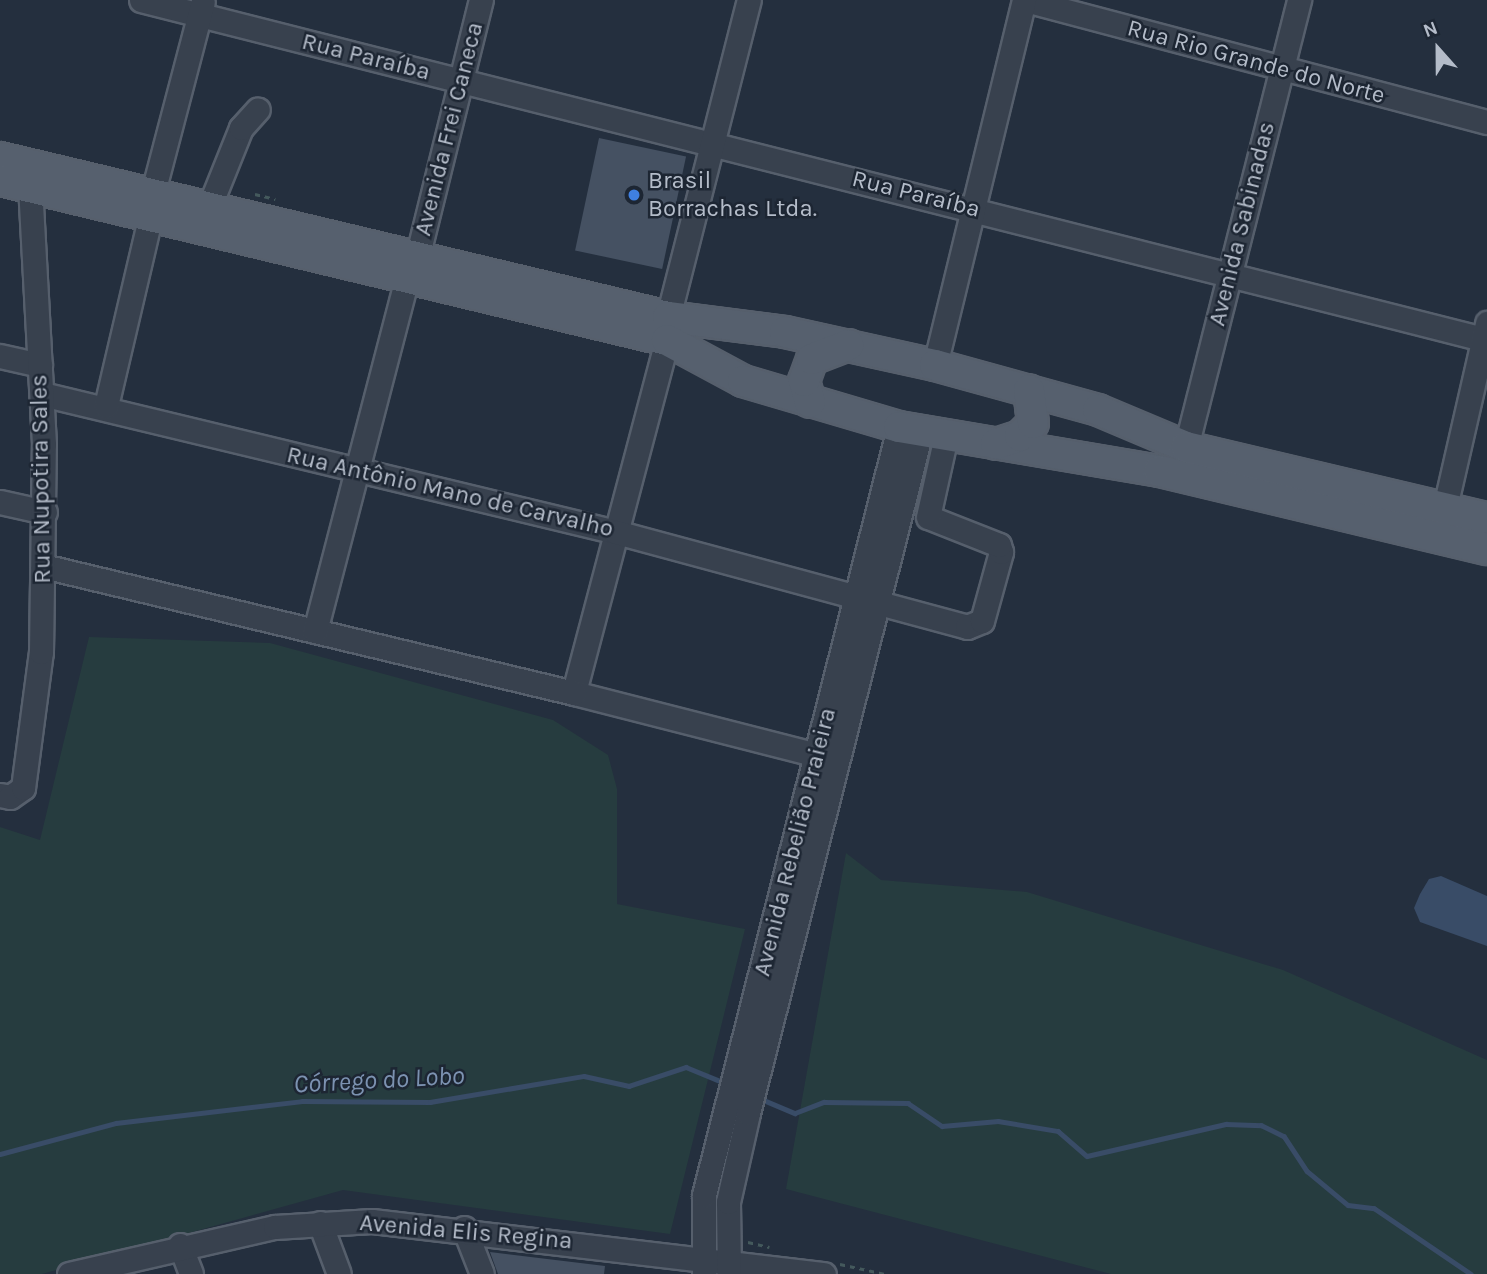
<!DOCTYPE html>
<meta charset="utf-8">
<style>
body{margin:0}
#map{position:relative;width:1487px;height:1274px;overflow:hidden;background:#242f3e;font-family:Karla,sans-serif}
div>[style]{position:absolute}
.green>*{inset:0;background:#263c3f}
.water>*{inset:0;background:#394c67}
.stream>*{height:4.5px;margin:-2.25px;padding:0 2.25px;transform-origin:2.25px;border-radius:2.25px;background:#394c67}
.building>*{inset:0;background:#455162;transform-origin:0 0}
.path>*{height:2.5px;margin-top:-1.25px;transform-origin:0;background:repeating-linear-gradient(90deg,#44595c 0 5px,transparent 0 10px)}
.roads{filter:drop-shadow(2px 0 #565f6c) drop-shadow(-2px 0 #565f6c) drop-shadow(0 2px #565f6c) drop-shadow(0 -2px #565f6c)}
.minor>*{height:23px;margin:-11.5px;padding:0 11.5px;transform-origin:11.5px;border-radius:11.5px;background:#38414e}
.major>*{height:30px;margin:-15px;padding:0 15px;transform-origin:15px;border-radius:15px;background:#56606e}
.dots>*{width:19px;height:19px;translate:-50% -50%;box-sizing:border-box;border:4px solid #1d2633;border-radius:50%}
span{translate:-50% -50%;white-space:nowrap;text-align:center;line-height:1.15;-webkit-text-stroke:5px #1d2633;paint-order:stroke}
.street-label{font-size:24px;color:#b4bcc9}
.poi-label{font-size:24px;color:#b4bcc9}
.left{translate:0 -50%;text-align:left}
.water-label{font-size:26px;color:#7c92b1;font-style:italic}
.north{position:absolute;left:1403px;top:14px;width:70px;height:70px;-webkit-text-stroke:5px #1d2633;paint-order:stroke;rotate:339deg;font-size:19px;font-weight:700;line-height:28px;text-align:center;color:#b4bcc9}
.north::after{content:'';display:block;margin:auto;width:24px;height:32px;background:#b4bcc9;clip-path:polygon(50% 0,100% 100%,50% 72%,0 100%)}
</style>
<div id="map">
<div class="green">
<i style="clip-path:polygon(89px 637px,270px 643px,553px 720px,608px 755px,617px 789px,617px 904px,745px 929px,670px 1234px,343px 1190px,42px 1274px,0 1274px,0 827px,40px 840px)"></i>
<i style="clip-path:polygon(846px 853px,881px 880px,1027px 892px,1283px 970px,1487px 1060px,1487px 1274px,1111px 1274px,786px 1189px)"></i>
</div>
<div class="water">
<i style="clip-path:polygon(1441px 876px,1487px 896px,1487px 946px,1420px 922px,1414px 908px,1420px 894px,1429px 879px)"></i>
</div>
<div class="stream">
<i style="left:759px;top:1098px;width:39px;rotate:23deg"></i>
<i style="left:795px;top:1113px;width:31px;rotate:-21deg"></i>
<i style="left:824px;top:1102px;width:84px;rotate:0.7deg"></i>
<i style="left:908px;top:1103px;width:41px;rotate:34.1deg"></i>
<i style="left:942px;top:1126px;width:56px;rotate:-5.1deg"></i>
<i style="left:998px;top:1121px;width:61px;rotate:9.5deg"></i>
<i style="left:1058px;top:1131px;width:38px;rotate:41deg"></i>
<i style="left:1087px;top:1156px;width:143px;rotate:-13deg"></i>
<i style="left:1226px;top:1124px;width:35px;rotate:2deg"></i>
<i style="left:1261px;top:1125px;width:25px;rotate:26deg"></i>
<i style="left:1284px;top:1136px;width:42px;rotate:56.7deg"></i>
<i style="left:1307px;top:1171px;width:53px;rotate:39.7deg"></i>
<i style="left:1348px;top:1205px;width:26px;rotate:7deg"></i>
<i style="left:1374px;top:1208px;width:117px;rotate:34.2deg"></i>
<i style="left:0;top:1154px;width:120px;rotate:-15deg"></i>
<i style="left:116px;top:1123px;width:187px;rotate:-6.7deg"></i>
<i style="left:302px;top:1101px;width:128px;rotate:0.4deg"></i>
<i style="left:430px;top:1102px;width:156px;rotate:-9.6deg"></i>
<i style="left:584px;top:1076px;width:46px;rotate:12.5deg"></i>
<i style="left:629px;top:1086px;width:60px;rotate:-18.4deg"></i>
<i style="left:686px;top:1067px;width:42px;rotate:22.3deg"></i>
</div>
<div class="building">
<i style="left:599px;top:138px;width:89px;height:115px;rotate:12deg"></i>
<i style="clip-path:polygon(490px 1252px,605px 1266px,604px 1274px,498px 1274px)"></i>
</div>
<div class="path">
<i style="left:255px;top:194px;width:21px;rotate:14deg"></i>
<i style="left:748px;top:1242px;width:22px;rotate:13deg"></i>
<i style="left:840px;top:1264px;width:46px;rotate:12.5deg"></i>
</div>
<div class="roads">
<div class="minor">
<i style="left:141px;top:0;width:1388px;rotate:14.18deg"></i>
<i style="left:1025px;top:0;width:478px;rotate:14.8deg"></i>
<i style="left:153px;top:192px;width:196px;rotate:-75.3deg"></i>
<i style="left:210px;top:205px;width:83px;rotate:-68.1deg"></i>
<i style="left:241px;top:128px;width:25px;rotate:-48deg"></i>
<i style="left:417px;top:258px;width:266px;rotate:-76.1deg"></i>
<i style="left:668px;top:317px;width:327px;rotate:-75.7deg"></i>
<i style="left:667px;top:340px;width:365px;rotate:104.8deg"></i>
<i style="left:574px;top:693px;width:251px;rotate:14.3deg"></i>
<i style="left:0;top:356px;width:41px;rotate:12.7deg"></i>
<i style="left:935px;top:365px;width:376px;rotate:-76.3deg"></i>
<i style="left:42px;top:394px;width:590px;rotate:13.52deg"></i>
<i style="left:616px;top:532px;width:364px;rotate:15.1deg"></i>
<i style="left:967px;top:627px;width:16px;rotate:-22deg"></i>
<i style="left:982px;top:621px;width:72px;rotate:-74.6deg"></i>
<i style="left:1001px;top:552px;width:7px;rotate:-106deg"></i>
<i style="left:999px;top:545px;width:76px;rotate:-158.5deg"></i>
<i style="left:928px;top:517px;width:83px;rotate:-77.5deg"></i>
<i style="left:106px;top:406px;width:193px;rotate:-76.8deg"></i>
<i style="left:1186px;top:447px;width:461px;rotate:-75.8deg"></i>
<i style="left:0;top:502px;width:46px;rotate:12.5deg"></i>
<i style="left:1445px;top:507px;width:189px;rotate:-77.1deg"></i>
<i style="left:43px;top:566px;width:546px;rotate:13.45deg"></i>
<i style="left:315px;top:631px;width:361px;rotate:-75.4deg"></i>
<i style="left:0;top:795px;width:10px;rotate:11deg"></i>
<i style="left:10px;top:797px;width:16px;rotate:-35deg"></i>
<i style="left:23px;top:788px;width:137px;rotate:-82.5deg"></i>
<i style="left:41px;top:652px;width:208px;rotate:-89.2deg"></i>
<i style="left:44px;top:444px;width:257px;rotate:-93.1deg"></i>
<i style="left:320px;top:1223px;width:54px;rotate:69.6deg"></i>
<i style="left:464px;top:1228px;width:49px;rotate:68.6deg"></i>
<i style="left:180px;top:1245px;width:31px;rotate:69deg"></i>
<i style="left:69px;top:1274px;width:211px;rotate:-12.9deg"></i>
<i style="left:275px;top:1227px;width:97px;rotate:-3.5deg"></i>
<i style="left:372px;top:1221px;width:455px;rotate:6.7deg"></i>
<i style="left:704px;top:1274px;width:79px;rotate:-90deg"></i>
<i style="left:704px;top:1195px;width:792px;rotate:-75.75deg"></i>
<i style="left:729px;top:1274px;width:72px;rotate:-90.8deg"></i>
<i style="left:728px;top:1202px;width:91px;rotate:-77.3deg"></i>
<i style="left:748px;top:1113px;width:703px;rotate:-75.75deg"></i>
</div>
<div class="major">
<i style="left:0;top:158px;width:687px;rotate:13.39deg"></i>
<i style="left:668px;top:317px;width:118px;rotate:7.3deg"></i>
<i style="left:785px;top:332px;width:154px;rotate:12.4deg"></i>
<i style="left:935px;top:365px;width:169px;rotate:15.4deg"></i>
<i style="left:1098px;top:410px;width:95px;rotate:22.8deg"></i>
<i style="left:1186px;top:447px;width:309px;rotate:13.3deg"></i>
<i style="left:0;top:180px;width:686px;rotate:13.49deg"></i>
<i style="left:667px;top:340px;width:86px;rotate:28.3deg"></i>
<i style="left:743px;top:381px;width:163px;rotate:16.4deg"></i>
<i style="left:899px;top:427px;width:264px;rotate:9.6deg"></i>
<i style="left:1159px;top:471px;width:337px;rotate:13.4deg"></i>
<i style="left:810px;top:402px;width:22px;rotate:-106deg"></i>
<i style="left:804px;top:381px;width:23px;rotate:-70deg"></i>
<i style="left:812px;top:359px;width:39px;rotate:-21deg"></i>
<i style="left:996px;top:444px;width:25px;rotate:-18deg"></i>
<i style="left:1020px;top:436px;width:18px;rotate:-45deg"></i>
<i style="left:1033px;top:423px;width:33px;rotate:-97deg"></i>
</div>
</div>
<div class="dots">
<i style="left:634px;top:195px;background:#3f7fe0"></i>
</div>
<div class="street-label">
<span style="left:366px;top:57px;rotate:14deg">Rua Paraíba</span>
<span style="left:1256px;top:62px;rotate:15deg">Rua Rio Grande do Norte</span>
<span style="left:449px;top:129px;rotate:-76deg">Avenida Frei Caneca</span>
<span style="left:916px;top:194px;rotate:14deg">Rua Paraíba</span>
<span style="left:1242px;top:224px;rotate:-76deg">Avenida Sabinadas</span>
<span style="left:41px;top:479px;rotate:-91deg">Rua Nupotira Sales</span>
<span style="left:450px;top:492px;rotate:13deg">Rua Antônio Mano de Carvalho</span>
<span style="left:795px;top:842px;rotate:-76deg">Avenida Rebelião Praieira</span>
<span style="left:466px;top:1232px;rotate:5deg">Avenida Elis Regina</span>
</div>
<div class="poi-label">
<span class="left" style="left:648px;top:195px">Brasil<br>Borrachas Ltda.</span>
</div>
<div class="water-label">
<span style="left:379px;top:1080px;rotate:-3deg">Córrego do Lobo</span>
</div>
<div class="north">N</div>
</div>
